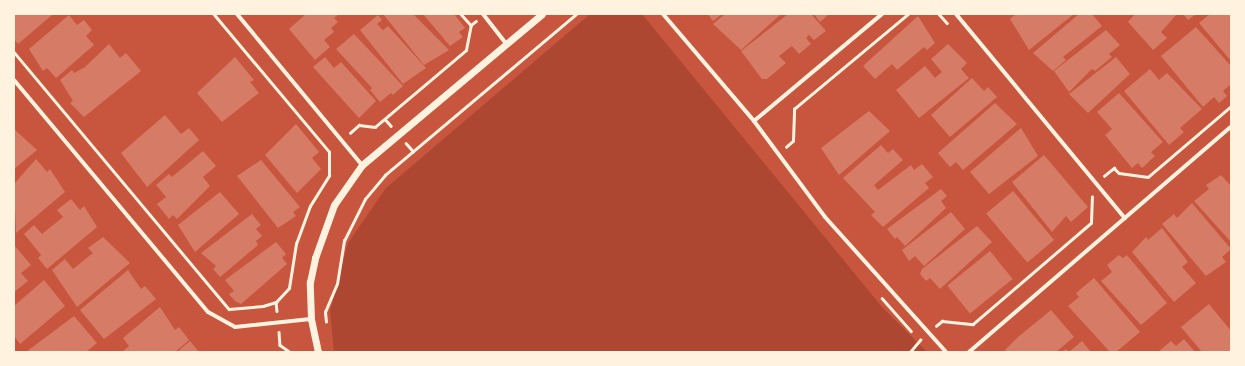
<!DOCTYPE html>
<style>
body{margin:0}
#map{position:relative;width:1245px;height:366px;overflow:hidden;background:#c8553d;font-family:"Nunito Sans",sans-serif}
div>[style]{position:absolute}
.green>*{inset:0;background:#ae4732}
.building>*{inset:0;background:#d67c66;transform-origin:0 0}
.path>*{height:2.5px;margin:-1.25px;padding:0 1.25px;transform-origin:1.25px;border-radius:1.25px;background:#fff3e0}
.minor>*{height:4px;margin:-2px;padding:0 2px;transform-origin:2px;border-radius:2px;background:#fff3e0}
.tertiary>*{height:7px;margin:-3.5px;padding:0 3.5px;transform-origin:3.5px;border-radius:3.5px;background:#fff3e0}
span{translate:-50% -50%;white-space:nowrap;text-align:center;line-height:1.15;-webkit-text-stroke:4px #fff3e0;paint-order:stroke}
.frame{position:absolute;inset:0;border:15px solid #fff3e0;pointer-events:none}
</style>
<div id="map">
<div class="green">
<i style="clip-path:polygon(590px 14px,642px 14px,882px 307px,927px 352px,334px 352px,330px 311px,348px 243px,386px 188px)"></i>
</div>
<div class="building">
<i style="clip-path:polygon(14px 14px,53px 14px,18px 44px,14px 39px)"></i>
<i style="clip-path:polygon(306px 14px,339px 14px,334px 18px,338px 22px,331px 28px,334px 32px,324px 40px,330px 47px,315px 60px,289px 29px)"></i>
<i style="clip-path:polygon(383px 14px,413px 14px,449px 50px,424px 65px)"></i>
<i style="clip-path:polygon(423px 14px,454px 14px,465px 28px,459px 32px,463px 37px,450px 46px)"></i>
<i style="clip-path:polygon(708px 14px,722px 14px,713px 21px)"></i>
<i style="clip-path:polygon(725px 14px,781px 14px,741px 50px,713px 24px)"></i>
<i style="clip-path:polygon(788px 14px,811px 14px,826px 31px,814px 40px,809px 35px,806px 38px,811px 44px,799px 54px,792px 46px,779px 56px,786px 63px,767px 79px,762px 79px,741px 51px)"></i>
<i style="clip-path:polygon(814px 14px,829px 14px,820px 22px)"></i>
<i style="clip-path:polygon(1016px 14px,1074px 14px,1029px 50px,1010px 19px)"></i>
<i style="clip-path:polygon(1079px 14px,1092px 14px,1102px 26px,1063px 57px,1066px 60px,1053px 71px,1033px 53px)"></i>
<i style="clip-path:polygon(1135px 14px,1177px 14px,1161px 32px,1167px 38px,1153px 50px,1128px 22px)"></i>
<i style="clip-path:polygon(1183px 14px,1196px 14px,1188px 20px)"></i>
<i style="clip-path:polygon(1210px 14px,1231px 14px,1231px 61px,1199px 23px)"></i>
<i style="clip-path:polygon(69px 15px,77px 25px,84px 20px,92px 30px,86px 36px,94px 45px,56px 78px,47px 68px,43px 71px,29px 49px)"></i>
<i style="clip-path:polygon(378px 15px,382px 20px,377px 24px,383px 30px,388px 26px,426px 68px,403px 84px,360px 30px)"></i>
<i style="clip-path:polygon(918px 16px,935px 43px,927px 50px,924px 47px,897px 70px,892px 64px,875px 79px,863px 66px)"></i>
<i style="clip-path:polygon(1196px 27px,1231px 66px,1231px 84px,1223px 91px,1227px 96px,1219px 103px,1214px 97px,1203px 107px,1161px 56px)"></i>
<i style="clip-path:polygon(1106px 30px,1120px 45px,1109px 54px,1112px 57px,1095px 71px,1092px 69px,1069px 92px,1054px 71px)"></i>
<i style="clip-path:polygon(354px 34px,403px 86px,393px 95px,391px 93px,380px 102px,370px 90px,372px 88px,336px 49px)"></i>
<i style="clip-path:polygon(109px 44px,120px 58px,126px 53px,141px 71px,84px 117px,70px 103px,73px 101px,60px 80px,72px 70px,74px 73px,85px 67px)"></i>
<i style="clip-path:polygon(948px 44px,967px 63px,961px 69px,969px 78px,919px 118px,896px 90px,925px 66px,935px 78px,942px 72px,931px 59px)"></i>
<i style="clip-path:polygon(235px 57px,254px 80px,250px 82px,259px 93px,222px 122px,197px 93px)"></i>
<i style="clip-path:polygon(325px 57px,334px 68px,341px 62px,376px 101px,359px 118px,313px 67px)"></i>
<i style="clip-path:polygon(1116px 57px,1130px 74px,1088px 113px,1069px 94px)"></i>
<i style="clip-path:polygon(1150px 69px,1159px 80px,1167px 73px,1202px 109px,1180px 128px,1184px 132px,1169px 145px,1124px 91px)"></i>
<i style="clip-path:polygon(972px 78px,984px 91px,988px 87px,997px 97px,950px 137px,931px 115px)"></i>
<i style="clip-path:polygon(1119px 93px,1163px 142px,1151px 152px,1155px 156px,1142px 168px,1138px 163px,1132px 168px,1105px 135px,1112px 129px,1097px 112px)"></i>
<i style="clip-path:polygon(995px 103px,1017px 124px,963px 170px,956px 162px,950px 167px,938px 153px)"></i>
<i style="clip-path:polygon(869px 111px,890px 131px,839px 175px,821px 148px)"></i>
<i style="clip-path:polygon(165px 115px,181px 134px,189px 128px,199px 140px,147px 187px,121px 153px)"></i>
<i style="clip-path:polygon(296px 124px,319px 152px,312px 158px,321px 169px,297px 193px,265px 155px)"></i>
<i style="clip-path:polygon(1021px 128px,1038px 156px,989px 194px,970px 172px)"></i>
<i style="clip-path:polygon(14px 129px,37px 150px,14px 169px)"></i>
<i style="clip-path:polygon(881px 145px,888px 153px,893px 149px,903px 160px,874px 185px,878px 190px,911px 165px,914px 170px,922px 164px,933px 177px,925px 183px,929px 188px,883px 227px,871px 215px,875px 212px,843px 178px)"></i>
<i style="clip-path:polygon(203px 151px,216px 166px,203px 177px,210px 186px,177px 219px,173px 215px,169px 219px,157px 204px,166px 197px,156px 185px,169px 174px,172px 177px)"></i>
<i style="clip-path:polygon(1044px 155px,1088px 207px,1071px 222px,1066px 216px,1052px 232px,1012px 182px)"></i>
<i style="clip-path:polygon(36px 159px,47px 172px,50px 169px,65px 192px,16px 233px,14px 184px)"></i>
<i style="clip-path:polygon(261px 160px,300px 207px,293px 212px,296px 216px,278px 228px,237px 176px)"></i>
<i style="clip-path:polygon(1221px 175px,1231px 186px,1231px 242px,1194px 201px,1209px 189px,1206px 185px)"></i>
<i style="clip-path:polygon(941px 189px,947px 196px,941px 201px,946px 208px,905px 246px,897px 237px,895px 239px,887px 229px)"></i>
<i style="left:1013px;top:191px;width:64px;height:35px;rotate:50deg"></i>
<i style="clip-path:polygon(220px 192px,239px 214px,195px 252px,178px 225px)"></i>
<i style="clip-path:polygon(71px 199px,80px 210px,84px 206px,97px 227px,47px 269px,38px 258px,41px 255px,24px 234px,34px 225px,42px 234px,63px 217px,57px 210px)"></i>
<i style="clip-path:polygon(1192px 203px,1231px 249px,1222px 257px,1226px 262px,1206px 276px,1162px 224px,1174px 214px,1177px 218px)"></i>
<i style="clip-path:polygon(951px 212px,965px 229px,924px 266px,915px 256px,909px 261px,902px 250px)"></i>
<i style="clip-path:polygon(252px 214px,261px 225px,256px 229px,262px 236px,256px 241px,258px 245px,220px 277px,213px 269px,216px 266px,201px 253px)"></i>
<i style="clip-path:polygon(977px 226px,992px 242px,940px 289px,930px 278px,926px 281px,920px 274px,922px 269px)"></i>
<i style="clip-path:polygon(1162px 228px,1188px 262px,1182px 267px,1196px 283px,1174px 302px,1132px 252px,1146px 237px,1148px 240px)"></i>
<i style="clip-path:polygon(103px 237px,130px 263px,77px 307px,52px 270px,65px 259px,73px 269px,93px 253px,88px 248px)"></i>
<i style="clip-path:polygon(276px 242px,286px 254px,282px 258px,287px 264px,241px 304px,235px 301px,229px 294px,234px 291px,225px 280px)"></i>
<i style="clip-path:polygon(14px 245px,31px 265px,21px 273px,28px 281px,14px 292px)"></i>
<i style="left:990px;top:251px;width:36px;height:55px;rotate:51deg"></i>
<i style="clip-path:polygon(1119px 255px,1123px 258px,1127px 255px,1167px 303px,1141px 325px,1101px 281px,1112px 272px,1107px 265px)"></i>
<i style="clip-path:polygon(128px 270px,141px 289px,145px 286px,156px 299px,104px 339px,80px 310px)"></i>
<i style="clip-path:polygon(1094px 278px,1140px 332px,1116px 352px,1110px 352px,1068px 306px,1079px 297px,1076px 293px)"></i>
<i style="clip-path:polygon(44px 280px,65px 306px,20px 344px,14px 336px,14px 306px)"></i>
<i style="clip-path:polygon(1209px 304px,1231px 331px,1231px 352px,1202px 352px,1181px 327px)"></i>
<i style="clip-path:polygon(160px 307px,175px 330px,179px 327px,189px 340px,175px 352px,122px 352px,129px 346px,123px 338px)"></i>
<i style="clip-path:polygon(1051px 310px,1074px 337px,1056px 352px,1007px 352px,1005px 350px,1018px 337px)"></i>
<i style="clip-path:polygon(74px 316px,97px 343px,86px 352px,26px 352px)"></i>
<i style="clip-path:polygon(1184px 339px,1195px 352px,1158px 352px,1171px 341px,1176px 346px)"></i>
<i style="clip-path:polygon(190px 341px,199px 352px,177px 352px)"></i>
<i style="clip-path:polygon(1082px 341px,1091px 352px,1062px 352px,1066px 349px,1069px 352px)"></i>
</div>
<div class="path">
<i style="left:461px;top:14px;width:15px;rotate:48deg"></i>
<i style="left:939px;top:14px;width:12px;rotate:48deg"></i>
<i style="left:14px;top:52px;width:335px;rotate:50.1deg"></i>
<i style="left:229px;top:309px;width:34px;rotate:-5deg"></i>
<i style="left:263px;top:306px;width:14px;rotate:-17deg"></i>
<i style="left:276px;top:302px;width:19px;rotate:-47deg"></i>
<i style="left:289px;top:288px;width:45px;rotate:-81deg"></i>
<i style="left:296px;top:244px;width:40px;rotate:-69.8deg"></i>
<i style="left:310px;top:206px;width:36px;rotate:-58deg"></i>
<i style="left:329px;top:176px;width:24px;rotate:-90deg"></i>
<i style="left:329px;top:152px;width:180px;rotate:-130deg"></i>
<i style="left:385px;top:119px;width:9px;rotate:49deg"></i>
<i style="left:350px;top:133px;width:12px;rotate:-42deg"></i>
<i style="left:359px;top:125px;width:16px;rotate:7deg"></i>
<i style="left:375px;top:127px;width:119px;rotate:-40.2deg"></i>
<i style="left:466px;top:50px;width:25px;rotate:-79deg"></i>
<i style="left:471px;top:25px;width:6px;rotate:-39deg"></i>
<i style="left:406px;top:143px;width:11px;rotate:49deg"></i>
<i style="left:786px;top:147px;width:9px;rotate:-41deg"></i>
<i style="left:793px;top:141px;width:32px;rotate:-88deg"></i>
<i style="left:794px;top:109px;width:148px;rotate:-39.8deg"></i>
<i style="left:1104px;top:176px;width:13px;rotate:-39deg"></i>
<i style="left:1114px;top:168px;width:7px;rotate:45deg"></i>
<i style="left:1119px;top:173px;width:29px;rotate:8deg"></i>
<i style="left:1148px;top:177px;width:109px;rotate:-40.5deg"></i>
<i style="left:882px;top:298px;width:44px;rotate:48.7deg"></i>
<i style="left:276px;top:302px;width:9px;rotate:84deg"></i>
<i style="left:326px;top:322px;width:10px;rotate:-96deg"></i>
<i style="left:325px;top:312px;width:30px;rotate:-67deg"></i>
<i style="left:337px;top:284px;width:44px;rotate:-80.8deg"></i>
<i style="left:344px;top:241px;width:47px;rotate:-63.4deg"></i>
<i style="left:365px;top:199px;width:31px;rotate:-50deg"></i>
<i style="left:385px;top:175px;width:250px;rotate:-40.1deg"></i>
<i style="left:936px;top:326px;width:8px;rotate:-40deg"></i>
<i style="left:942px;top:321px;width:31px;rotate:6deg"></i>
<i style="left:973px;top:324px;width:155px;rotate:-40.6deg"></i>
<i style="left:1091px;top:223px;width:26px;rotate:-88deg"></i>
<i style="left:279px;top:332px;width:13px;rotate:86deg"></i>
<i style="left:280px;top:345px;width:12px;rotate:35deg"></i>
<i style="left:910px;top:352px;width:16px;rotate:-50deg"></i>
</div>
<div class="minor">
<i style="left:237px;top:14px;width:196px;rotate:50.4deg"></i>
<i style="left:483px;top:14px;width:37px;rotate:52deg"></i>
<i style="left:663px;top:14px;width:140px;rotate:49.6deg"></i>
<i style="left:754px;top:121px;width:119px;rotate:53.5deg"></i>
<i style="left:825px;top:217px;width:181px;rotate:48.1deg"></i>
<i style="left:956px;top:14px;width:265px;rotate:50.4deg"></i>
<i style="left:14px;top:80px;width:302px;rotate:50.1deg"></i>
<i style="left:208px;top:312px;width:31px;rotate:29deg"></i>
<i style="left:235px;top:327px;width:76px;rotate:-6deg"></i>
<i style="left:754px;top:121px;width:167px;rotate:-39.9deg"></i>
<i style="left:969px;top:352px;width:345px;rotate:-40.7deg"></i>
</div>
<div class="tertiary">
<i style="left:318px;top:352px;width:34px;rotate:-102deg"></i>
<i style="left:311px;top:319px;width:37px;rotate:-92deg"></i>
<i style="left:310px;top:282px;width:25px;rotate:-78deg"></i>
<i style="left:315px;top:258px;width:56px;rotate:-70.3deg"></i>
<i style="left:334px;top:205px;width:49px;rotate:-55deg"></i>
<i style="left:362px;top:165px;width:235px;rotate:-40deg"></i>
</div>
<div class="frame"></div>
</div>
